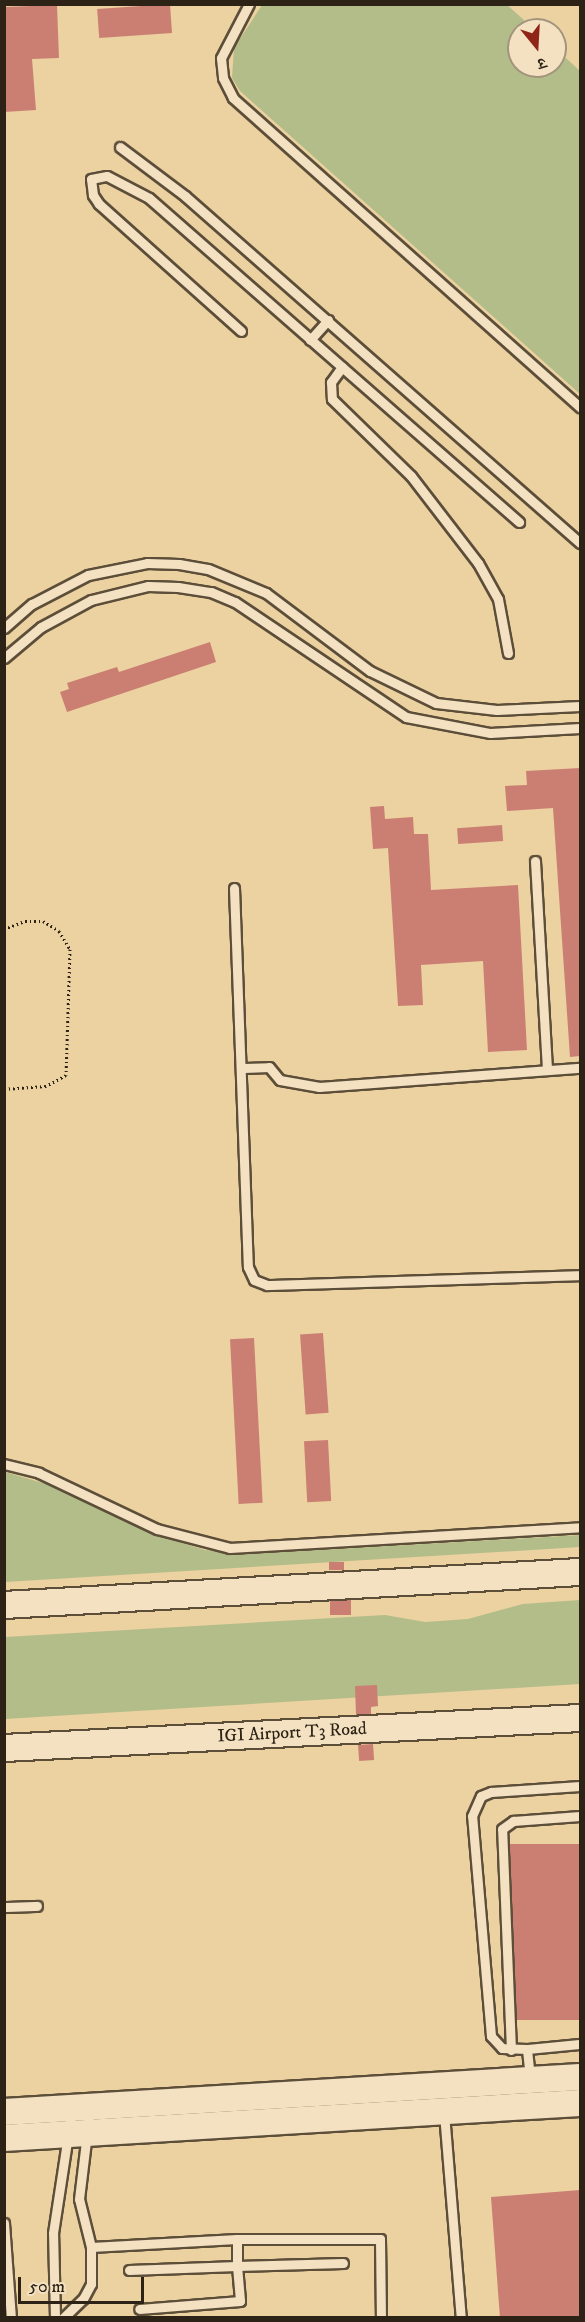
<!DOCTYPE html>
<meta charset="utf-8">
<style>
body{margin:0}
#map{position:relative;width:585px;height:2322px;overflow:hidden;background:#ecd1a1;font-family:"IM FELL DW Pica","Noto Serif Devanagari",serif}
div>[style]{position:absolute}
.green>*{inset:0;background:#b2bd89}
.building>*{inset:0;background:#cb7f73;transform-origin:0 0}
.path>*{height:3px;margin-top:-1.5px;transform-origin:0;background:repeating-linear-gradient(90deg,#2c2316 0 1.5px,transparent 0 4.5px)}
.roads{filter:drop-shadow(2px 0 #5c4e39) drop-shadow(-2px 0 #5c4e39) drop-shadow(0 2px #5c4e39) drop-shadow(0 -2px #5c4e39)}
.service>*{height:9px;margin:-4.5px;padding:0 4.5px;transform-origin:4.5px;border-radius:4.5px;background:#f3e1c2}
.secondary>*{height:26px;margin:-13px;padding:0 13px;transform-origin:13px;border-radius:13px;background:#f3e1c2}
span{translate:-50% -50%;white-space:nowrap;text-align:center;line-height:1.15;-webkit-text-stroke:6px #f3e1c2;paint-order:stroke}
.street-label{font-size:18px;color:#2c2316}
.frame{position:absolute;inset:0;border:6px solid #2c2316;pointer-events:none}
.north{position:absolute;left:507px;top:18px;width:60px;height:60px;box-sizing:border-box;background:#f3e1c2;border:2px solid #a3957d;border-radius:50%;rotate:162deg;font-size:16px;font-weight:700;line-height:24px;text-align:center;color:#2c2316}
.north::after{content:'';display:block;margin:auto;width:21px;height:27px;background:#8f2418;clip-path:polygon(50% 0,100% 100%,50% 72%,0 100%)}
.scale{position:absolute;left:18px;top:2277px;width:126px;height:27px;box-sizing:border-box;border:3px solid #2c2316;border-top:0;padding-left:8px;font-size:18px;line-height:21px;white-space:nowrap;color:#2c2316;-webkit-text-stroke:4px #f3e1c2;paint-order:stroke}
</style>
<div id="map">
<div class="green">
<i style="clip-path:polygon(506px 4px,535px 30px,519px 30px,519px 66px,555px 66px,555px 48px,580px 71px,580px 394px,240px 91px,232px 78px,234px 48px,262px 5px)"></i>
<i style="clip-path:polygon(5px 1472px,53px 1486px,156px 1535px,205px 1550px,250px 1554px,580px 1535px,580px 1547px,5px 1582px)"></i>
<i style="clip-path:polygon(580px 1600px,580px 1684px,5px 1719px,5px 1637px,385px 1615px,425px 1622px,468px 1619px,523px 1604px)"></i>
</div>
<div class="building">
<i style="left:170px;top:4px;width:29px;height:73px;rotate:86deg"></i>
<i style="clip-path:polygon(57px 5px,59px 58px,32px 59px,36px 110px,4px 112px,4px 7px)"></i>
<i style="clip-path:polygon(210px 642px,216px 662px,67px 712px,60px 692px,69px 689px,67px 683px,117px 667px,119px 672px)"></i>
<i style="clip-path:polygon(580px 768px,580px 1056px,570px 1057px,553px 808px,507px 811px,505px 786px,527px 785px,526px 771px)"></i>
<i style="clip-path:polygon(384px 806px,385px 819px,413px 817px,414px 834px,428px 834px,431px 890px,518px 885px,527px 1050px,488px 1052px,483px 961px,421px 965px,423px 1005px,398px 1006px,388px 848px,373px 849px,370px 807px)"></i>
<i style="left:502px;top:825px;width:16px;height:45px;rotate:86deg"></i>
<i style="left:323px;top:1333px;width:80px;height:23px;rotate:86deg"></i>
<i style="left:254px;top:1338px;width:165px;height:24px;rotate:87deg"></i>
<i style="left:328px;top:1440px;width:61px;height:24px;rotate:87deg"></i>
<i style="left:344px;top:1562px;width:8px;height:15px;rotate:90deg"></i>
<i style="left:351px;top:1600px;width:15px;height:21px;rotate:90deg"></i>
<i style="clip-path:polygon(377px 1685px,378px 1706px,371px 1707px,371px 1714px,356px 1715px,355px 1686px)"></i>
<i style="left:373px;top:1744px;width:16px;height:15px;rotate:86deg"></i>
<i style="left:580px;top:1844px;width:176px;height:70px;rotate:90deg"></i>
<i style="clip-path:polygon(580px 2190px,580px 2318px,500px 2318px,491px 2197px)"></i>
</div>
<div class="path">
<i style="left:4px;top:929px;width:22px;rotate:-21deg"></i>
<i style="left:25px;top:921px;width:18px"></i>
<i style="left:43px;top:921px;width:19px;rotate:32deg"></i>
<i style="left:59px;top:931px;width:21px;rotate:59deg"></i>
<i style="left:70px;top:949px;width:126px;rotate:91.8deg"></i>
<i style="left:66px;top:1075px;width:23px;rotate:151deg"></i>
<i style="left:46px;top:1086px;width:42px;rotate:175.9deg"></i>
</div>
<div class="roads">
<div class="service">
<i style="left:249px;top:4px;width:61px;rotate:117.4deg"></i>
<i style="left:221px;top:58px;width:20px;rotate:84deg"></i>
<i style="left:223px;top:78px;width:22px;rotate:63deg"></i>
<i style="left:233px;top:98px;width:465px;rotate:41.7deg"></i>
<i style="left:120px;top:147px;width:81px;rotate:37deg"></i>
<i style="left:185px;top:196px;width:526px;rotate:41.3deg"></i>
<i style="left:241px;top:331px;width:191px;rotate:-138.2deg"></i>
<i style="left:99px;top:204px;width:11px;rotate:-124deg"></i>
<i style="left:93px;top:195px;width:16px;rotate:-97deg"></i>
<i style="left:91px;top:179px;width:16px;rotate:-11deg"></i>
<i style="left:107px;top:176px;width:47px;rotate:27.6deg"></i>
<i style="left:149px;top:198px;width:492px;rotate:41.2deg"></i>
<i style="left:310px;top:340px;width:27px;rotate:-48deg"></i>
<i style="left:342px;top:367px;width:19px;rotate:126deg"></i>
<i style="left:331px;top:382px;width:17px;rotate:87deg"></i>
<i style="left:332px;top:399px;width:110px;rotate:44.3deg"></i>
<i style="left:411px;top:476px;width:110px;rotate:52.4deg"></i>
<i style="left:478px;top:563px;width:41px;rotate:60.9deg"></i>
<i style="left:498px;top:599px;width:55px;rotate:79.5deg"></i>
<i style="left:4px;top:628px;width:37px;rotate:-41deg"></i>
<i style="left:32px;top:604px;width:63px;rotate:-27.4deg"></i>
<i style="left:88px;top:575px;width:60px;rotate:-11.5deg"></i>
<i style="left:147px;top:563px;width:32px;rotate:2deg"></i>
<i style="left:179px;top:564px;width:29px;rotate:10deg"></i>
<i style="left:208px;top:569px;width:63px;rotate:22.5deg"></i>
<i style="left:266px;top:593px;width:130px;rotate:36.9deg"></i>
<i style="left:370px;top:671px;width:73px;rotate:25.9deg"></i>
<i style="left:436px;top:703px;width:61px;rotate:6.5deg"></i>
<i style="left:497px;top:710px;width:83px;rotate:-2.8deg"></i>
<i style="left:4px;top:658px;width:48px;rotate:-40deg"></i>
<i style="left:41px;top:627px;width:57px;rotate:-28.4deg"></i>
<i style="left:91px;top:600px;width:59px;rotate:-13.8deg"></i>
<i style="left:148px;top:586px;width:30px;rotate:2deg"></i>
<i style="left:178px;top:587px;width:33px;rotate:9deg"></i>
<i style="left:211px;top:592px;width:26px;rotate:23deg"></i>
<i style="left:235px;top:602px;width:206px;rotate:33.9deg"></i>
<i style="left:406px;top:717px;width:86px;rotate:10.8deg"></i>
<i style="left:490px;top:733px;width:90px;rotate:-3.2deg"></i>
<i style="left:535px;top:861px;width:209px;rotate:86.7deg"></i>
<i style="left:234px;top:888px;width:379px;rotate:87.9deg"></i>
<i style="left:248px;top:1267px;width:14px;rotate:65deg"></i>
<i style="left:254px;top:1280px;width:14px;rotate:21deg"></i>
<i style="left:267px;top:1285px;width:313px;rotate:-1.8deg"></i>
<i style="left:244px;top:1068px;width:25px;rotate:-2deg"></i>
<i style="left:269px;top:1067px;width:17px;rotate:50deg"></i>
<i style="left:280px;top:1080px;width:40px;rotate:10deg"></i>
<i style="left:319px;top:1087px;width:262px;rotate:-4.2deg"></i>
<i style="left:4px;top:1464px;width:36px;rotate:14deg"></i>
<i style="left:39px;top:1473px;width:131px;rotate:25.4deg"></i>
<i style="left:157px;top:1529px;width:75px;rotate:14.6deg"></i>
<i style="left:230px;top:1548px;width:351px;rotate:-3.4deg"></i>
<i style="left:4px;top:1907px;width:33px;rotate:-2deg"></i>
<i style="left:527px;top:2049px;width:53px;rotate:-5.4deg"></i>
<i style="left:511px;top:2050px;width:221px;rotate:-92.3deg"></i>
<i style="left:502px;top:1829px;width:14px;rotate:-36deg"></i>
<i style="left:513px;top:1821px;width:67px;rotate:-4.3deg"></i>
<i style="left:530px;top:2078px;width:29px;rotate:-96deg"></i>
<i style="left:527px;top:2049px;width:25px;rotate:-178deg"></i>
<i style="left:502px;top:2048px;width:16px;rotate:-133deg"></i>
<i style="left:491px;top:2036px;width:221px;rotate:-94.9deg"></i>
<i style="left:472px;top:1816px;width:22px;rotate:-66deg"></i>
<i style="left:481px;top:1796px;width:11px;rotate:-22deg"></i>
<i style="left:491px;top:1792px;width:89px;rotate:-3.9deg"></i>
<i style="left:444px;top:2113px;width:206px;rotate:85.3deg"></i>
<i style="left:4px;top:2223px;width:95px;rotate:85.8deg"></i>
<i style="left:237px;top:2239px;width:27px;rotate:90deg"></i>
<i style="left:237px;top:2266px;width:106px;rotate:-1.6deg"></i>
<i style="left:91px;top:2247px;width:146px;rotate:-3.1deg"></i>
<i style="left:237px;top:2239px;width:143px"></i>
<i style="left:380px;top:2239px;width:79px;rotate:89.3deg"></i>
<i style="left:129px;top:2270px;width:108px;rotate:-2.1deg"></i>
<i style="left:237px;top:2266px;width:35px;rotate:85deg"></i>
<i style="left:240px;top:2301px;width:101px;rotate:175.5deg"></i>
<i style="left:55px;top:2318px;width:85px;rotate:-91.3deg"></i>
<i style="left:53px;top:2233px;width:125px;rotate:-81.3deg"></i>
<i style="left:63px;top:2318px;width:28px;rotate:-44deg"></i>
<i style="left:83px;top:2299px;width:17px;rotate:-62deg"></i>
<i style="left:91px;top:2284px;width:37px;rotate:-90deg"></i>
<i style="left:91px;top:2247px;width:49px;rotate:-104deg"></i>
<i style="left:79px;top:2199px;width:92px;rotate:-83.1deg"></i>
</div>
<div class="secondary">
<i style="left:4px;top:1605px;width:577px;rotate:-3.28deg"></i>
<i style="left:4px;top:1748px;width:577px;rotate:-2.98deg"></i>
<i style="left:4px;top:2112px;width:577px;rotate:-3.48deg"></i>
<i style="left:4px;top:2138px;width:577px;rotate:-3.48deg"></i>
</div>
</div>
<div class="street-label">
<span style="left:292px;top:1733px;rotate:-3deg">IGI Airport T3 Road</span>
</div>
<div class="frame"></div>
<div class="north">उ</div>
<div class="scale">50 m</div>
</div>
